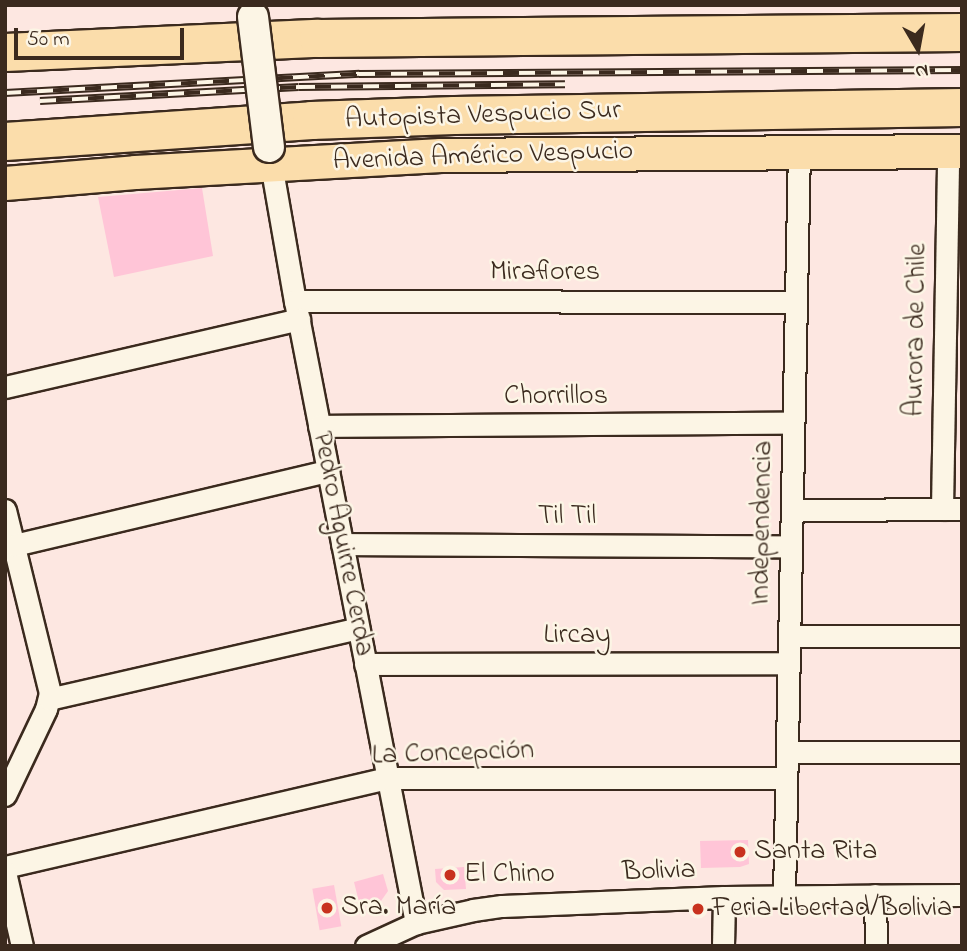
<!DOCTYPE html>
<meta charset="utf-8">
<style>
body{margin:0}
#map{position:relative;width:967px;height:951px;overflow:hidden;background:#fde7e1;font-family:"Indie Flower",sans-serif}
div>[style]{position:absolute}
.building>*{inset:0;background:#ffc5d7;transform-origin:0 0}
.roads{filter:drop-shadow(2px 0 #3b2a1e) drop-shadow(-2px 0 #3b2a1e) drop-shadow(0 2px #3b2a1e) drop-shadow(0 -2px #3b2a1e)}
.street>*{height:21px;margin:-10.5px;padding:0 10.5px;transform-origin:10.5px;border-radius:10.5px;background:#fcf5e5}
.primary>*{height:33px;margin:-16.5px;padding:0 16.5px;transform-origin:16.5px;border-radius:16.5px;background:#fbddab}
.highway>*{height:37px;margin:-18.5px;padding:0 18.5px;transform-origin:18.5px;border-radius:18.5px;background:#fbddab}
.rail>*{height:8px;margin-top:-4px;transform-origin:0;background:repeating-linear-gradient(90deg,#fcf5e5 0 16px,#3b2a1e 0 32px);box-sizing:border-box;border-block:2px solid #3b2a1e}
.bridges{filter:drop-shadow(2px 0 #3b2a1e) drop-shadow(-2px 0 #3b2a1e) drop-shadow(0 2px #3b2a1e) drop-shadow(0 -2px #3b2a1e)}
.secondary-bridge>*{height:30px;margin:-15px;padding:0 15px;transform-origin:15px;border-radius:15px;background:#fcf5e5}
.dots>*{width:19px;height:19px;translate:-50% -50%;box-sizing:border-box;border:4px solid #fcf5e5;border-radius:50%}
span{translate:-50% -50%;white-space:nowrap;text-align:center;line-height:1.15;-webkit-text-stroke:5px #fcf5e5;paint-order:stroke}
.street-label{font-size:28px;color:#3b2a1e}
.poi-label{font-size:28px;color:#3b2a1e}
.left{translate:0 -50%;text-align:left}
.frame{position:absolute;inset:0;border:7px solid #3b2a1e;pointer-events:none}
.north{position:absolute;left:883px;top:14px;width:70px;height:70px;-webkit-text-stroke:5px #fcf5e5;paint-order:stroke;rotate:170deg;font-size:19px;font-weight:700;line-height:28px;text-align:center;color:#3b2a1e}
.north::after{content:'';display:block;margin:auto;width:24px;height:32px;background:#3b2a1e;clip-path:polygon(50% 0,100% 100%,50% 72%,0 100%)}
.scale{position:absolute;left:14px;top:28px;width:170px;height:32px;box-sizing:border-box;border:4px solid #3b2a1e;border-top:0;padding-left:9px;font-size:21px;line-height:24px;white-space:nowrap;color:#3b2a1e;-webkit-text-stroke:5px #fcf5e5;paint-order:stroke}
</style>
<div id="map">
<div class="building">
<i style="clip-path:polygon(202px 188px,213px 256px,114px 277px,98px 197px)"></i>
<i style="clip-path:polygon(748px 840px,749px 864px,740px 867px,701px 868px,700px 841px)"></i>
<i style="clip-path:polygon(464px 867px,466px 889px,444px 890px,436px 882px,435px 869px)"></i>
<i style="clip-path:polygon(383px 874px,388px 891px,381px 901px,360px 906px,354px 882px)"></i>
<i style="left:334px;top:885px;width:42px;height:22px;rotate:80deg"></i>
</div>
<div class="roads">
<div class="street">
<i style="left:271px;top:164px;width:139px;rotate:80.1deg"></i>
<i style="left:295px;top:301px;width:634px;rotate:78.99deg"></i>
<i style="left:295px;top:301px;width:501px;rotate:0.11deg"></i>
<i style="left:5px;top:387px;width:302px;rotate:-13deg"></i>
<i style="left:319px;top:426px;width:474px;rotate:-0.4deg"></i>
<i style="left:942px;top:509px;width:358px;rotate:-89deg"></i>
<i style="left:5px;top:510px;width:188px;rotate:76.2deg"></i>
<i style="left:50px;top:693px;width:16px;rotate:104deg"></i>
<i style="left:46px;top:709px;width:95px;rotate:115.5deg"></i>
<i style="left:792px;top:510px;width:170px;rotate:-0.3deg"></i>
<i style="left:342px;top:544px;width:449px;rotate:0.3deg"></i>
<i style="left:14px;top:545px;width:323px;rotate:-13.3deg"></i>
<i style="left:789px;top:636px;width:173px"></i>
<i style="left:365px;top:664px;width:424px;rotate:-0.1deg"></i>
<i style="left:49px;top:699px;width:317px;rotate:-12.9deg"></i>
<i style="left:787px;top:752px;width:175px"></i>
<i style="left:5px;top:867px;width:393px;rotate:-13.1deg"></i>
<i style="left:388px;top:778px;width:398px"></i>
<i style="left:5px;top:872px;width:76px;rotate:77.1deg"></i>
<i style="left:875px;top:895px;width:51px;rotate:88.9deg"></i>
<i style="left:784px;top:896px;width:746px;rotate:-88.85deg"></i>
<i style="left:366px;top:946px;width:55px;rotate:-24.7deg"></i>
<i style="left:416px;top:923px;width:58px;rotate:-12.8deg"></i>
<i style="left:473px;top:910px;width:29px;rotate:-8deg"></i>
<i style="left:502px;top:906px;width:222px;rotate:-2.3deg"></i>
<i style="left:724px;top:897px;width:238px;rotate:-0.5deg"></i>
<i style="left:723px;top:946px;width:49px;rotate:-88.8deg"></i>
</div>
<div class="primary">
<i style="left:5px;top:183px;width:130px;rotate:-4.8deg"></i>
<i style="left:135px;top:172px;width:306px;rotate:-3.2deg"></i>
<i style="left:441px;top:155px;width:521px;rotate:-0.44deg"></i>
</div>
<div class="highway">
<i style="left:5px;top:52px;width:313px;rotate:-2.6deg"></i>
<i style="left:318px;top:38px;width:644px;rotate:-0.53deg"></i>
<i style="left:5px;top:141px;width:307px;rotate:-3.9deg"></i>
<i style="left:311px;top:120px;width:143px;rotate:-2deg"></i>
<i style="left:454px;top:115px;width:508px;rotate:-0.9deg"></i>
</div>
</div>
<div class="rail">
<i style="left:5px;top:93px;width:355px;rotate:-3.1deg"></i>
<i style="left:359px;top:74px;width:603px;rotate:-0.38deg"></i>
<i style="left:40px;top:101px;width:259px;rotate:-3.1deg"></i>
<i style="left:299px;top:87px;width:266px;rotate:-0.6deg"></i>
</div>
<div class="bridges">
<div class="secondary-bridge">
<i style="left:253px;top:17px;width:131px;rotate:83deg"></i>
</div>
</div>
<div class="dots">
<i style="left:740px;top:852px;background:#c8321e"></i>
<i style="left:450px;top:875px;background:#c8321e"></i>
<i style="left:327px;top:908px;background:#c8321e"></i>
<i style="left:698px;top:909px;background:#c8321e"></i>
</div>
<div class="street-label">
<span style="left:483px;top:116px;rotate:-2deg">Autopista Vespucio Sur</span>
<span style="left:483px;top:157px;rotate:-2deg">Avenida Américo Vespucio</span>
<span style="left:545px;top:273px">Miraflores</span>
<span style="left:917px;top:330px;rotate:-89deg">Aurora de Chile</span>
<span style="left:556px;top:397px">Chorrillos</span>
<span style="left:567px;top:517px">Til Til</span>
<span style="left:763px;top:523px;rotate:-89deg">Independencia</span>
<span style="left:342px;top:544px;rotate:79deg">Pedro Aguirre Cerda</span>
<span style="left:577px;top:636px">Lircay</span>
<span style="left:453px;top:754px;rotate:-2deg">La Concepción</span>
<span style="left:659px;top:872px;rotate:-2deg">Bolivia</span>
</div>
<div class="poi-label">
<span class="left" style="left:754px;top:852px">Santa Rita</span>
<span class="left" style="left:464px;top:875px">El Chino</span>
<span class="left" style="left:341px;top:908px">Sra. María</span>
<span class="left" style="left:712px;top:909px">Feria Libertad/Bolivia</span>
</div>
<div class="frame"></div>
<div class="north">N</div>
<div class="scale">50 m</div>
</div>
